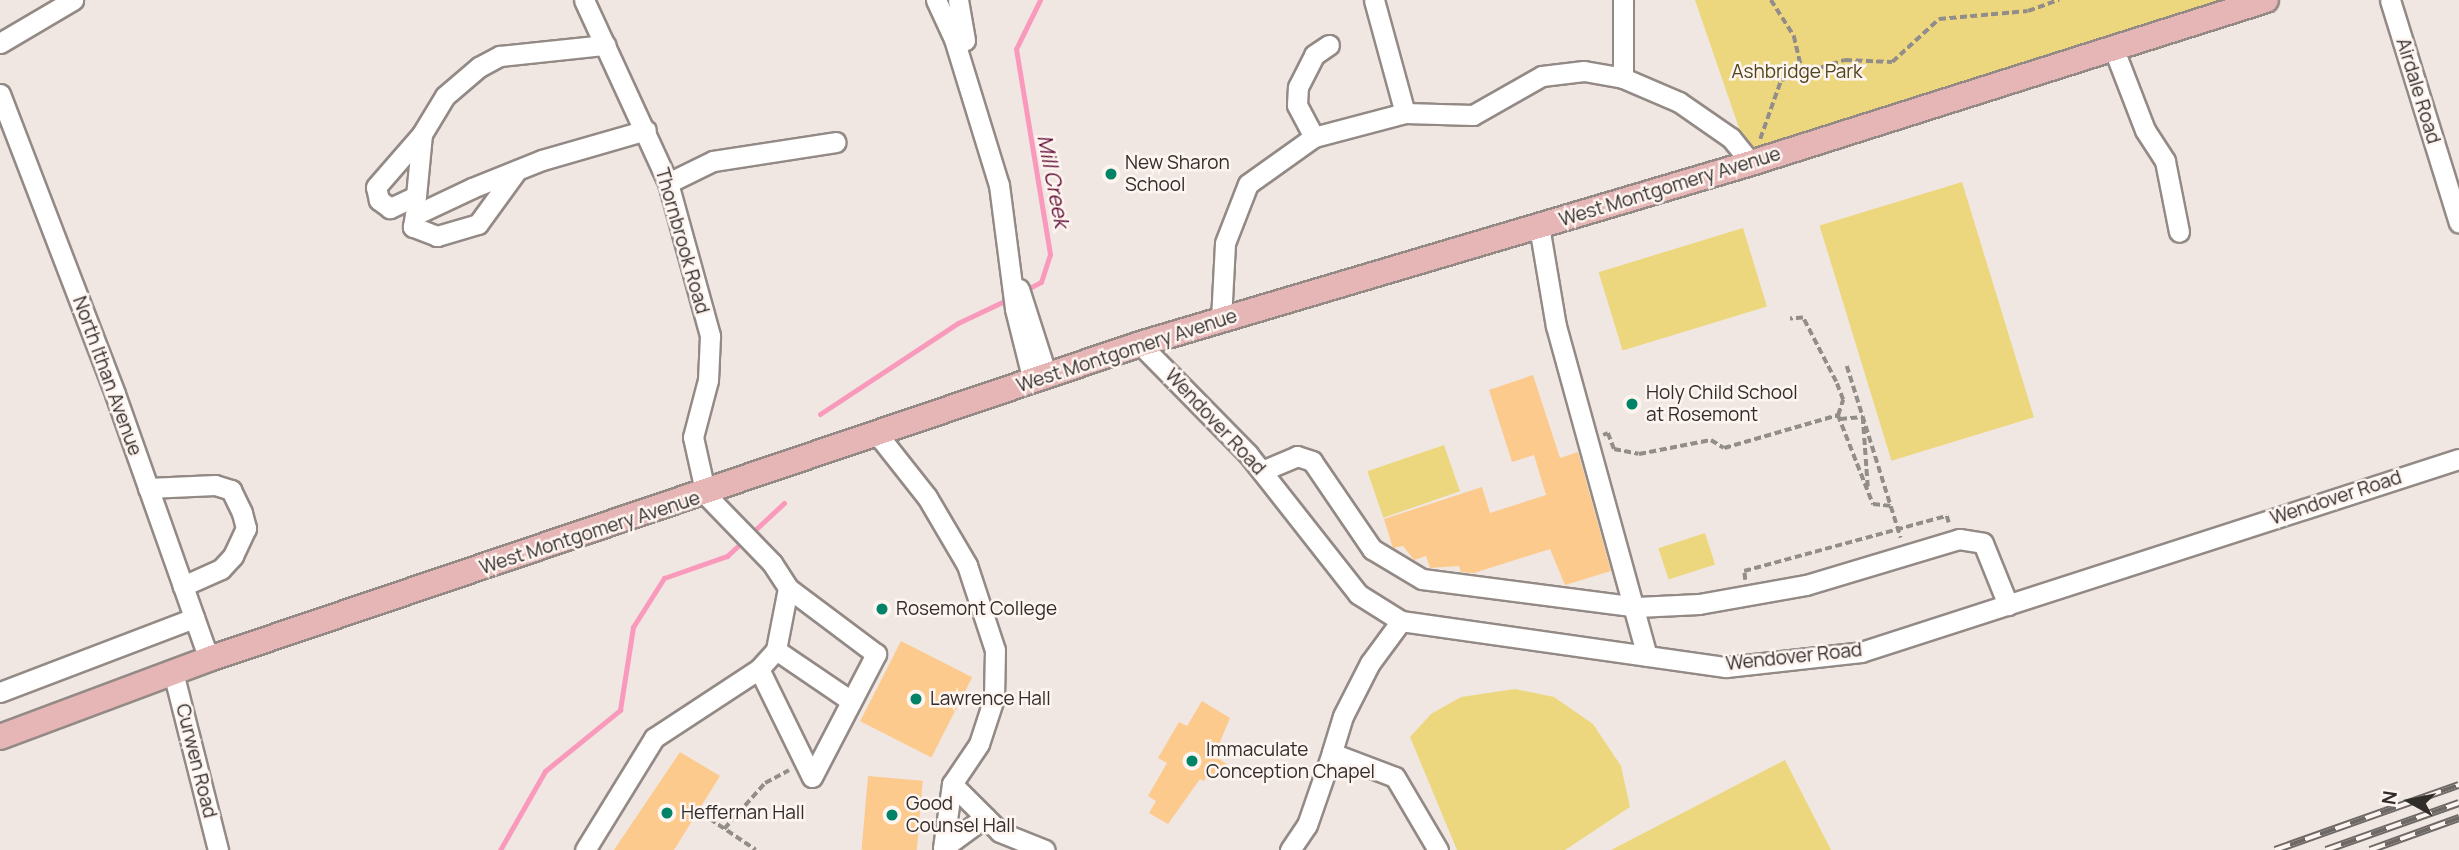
<!DOCTYPE html>
<style>
body{margin:0}
#map{position:relative;width:2459px;height:850px;overflow:hidden;background:#f0e7e2;font-family:Manrope,sans-serif}
div>[style]{position:absolute}
.green>*{inset:0;background:#edd77e;transform-origin:0 0}
.stream>*{height:5px;margin:-2.5px;padding:0 2.5px;transform-origin:2.5px;border-radius:2.5px;background:#f99abc}
.building>*{inset:0;background:#fcca8d;transform-origin:0 0}
.path>*{height:3.5px;margin-top:-1.75px;transform-origin:0;background:repeating-linear-gradient(90deg,#938d89 0 7px,transparent 0 10.5px)}
.roads{filter:drop-shadow(2px 0 #938a86) drop-shadow(-2px 0 #938a86) drop-shadow(0 2px #938a86) drop-shadow(0 -2px #938a86)}
.minor>*{height:19px;margin:-9.5px;padding:0 9.5px;transform-origin:9.5px;border-radius:9.5px;background:#fff}
.major>*{height:24px;margin:-12px;padding:0 12px;transform-origin:12px;border-radius:12px;background:#e5b6b5}
.rail>*{height:8px;margin-top:-4px;transform-origin:0;background:repeating-linear-gradient(90deg,#fef4f0 0 16px,#6e6966 0 32px);box-sizing:border-box;border-block:2px solid #6e6966}
.dots>*{width:19px;height:19px;translate:-50% -50%;box-sizing:border-box;border:4px solid #fef4f0;border-radius:50%}
span{translate:-50% -50%;white-space:nowrap;text-align:center;line-height:1.15;-webkit-text-stroke:5px #fef4f0;paint-order:stroke}
.park-label{font-size:19px;color:#4f451c}
.street-label{font-size:19px;color:#302d2b}
.poi-label{font-size:19px;color:#302d2b}
.left{translate:0 -50%;text-align:left}
.water-label{font-size:21px;color:#631037;font-style:italic}
.north{position:absolute;left:2375px;top:766px;width:70px;height:70px;-webkit-text-stroke:5px #fef4f0;paint-order:stroke;rotate:279deg;font-size:19px;font-weight:700;line-height:28px;text-align:center;color:#302d2b}
.north::after{content:'';display:block;margin:auto;width:24px;height:32px;background:#302d2b;clip-path:polygon(50% 0,100% 100%,50% 72%,0 100%)}
</style>
<div id="map">
<div class="green">
<i style="clip-path:polygon(1695px 0,2266px 0,1751px 163px)"></i>
<i style="left:1962px;top:182px;width:246px;height:149px;rotate:73deg"></i>
<i style="left:1743px;top:228px;width:82px;height:151px;rotate:73deg"></i>
<i style="left:1444px;top:445px;width:49px;height:81px;rotate:71deg"></i>
<i style="left:1705px;top:533px;width:33px;height:49px;rotate:72deg"></i>
<i style="clip-path:polygon(1515px 689px,1554px 697px,1593px 724px,1621px 766px,1630px 807px,1565px 850px,1457px 850px,1410px 737px,1431px 714px,1461px 697px)"></i>
<i style="clip-path:polygon(1785px 760px,1831px 850px,1611px 850px)"></i>
</div>
<div class="stream">
<i style="left:1022px;top:292px;width:21px;rotate:-28deg"></i>
<i style="left:1041px;top:282px;width:29px;rotate:-72deg"></i>
<i style="left:1050px;top:254px;width:208px;rotate:-99.4deg"></i>
<i style="left:1016px;top:49px;width:55px;rotate:-63.9deg"></i>
<i style="left:820px;top:414px;width:165px;rotate:-33.4deg"></i>
<i style="left:958px;top:323px;width:59px;rotate:-25.3deg"></i>
<i style="left:500px;top:850px;width:91px;rotate:-60.3deg"></i>
<i style="left:545px;top:771px;width:97px;rotate:-39.1deg"></i>
<i style="left:620px;top:710px;width:84px;rotate:-81.1deg"></i>
<i style="left:633px;top:627px;width:58px;rotate:-57.7deg"></i>
<i style="left:664px;top:578px;width:67px;rotate:-19.2deg"></i>
<i style="left:727px;top:556px;width:78px;rotate:-42.9deg"></i>
</div>
<div class="building">
<i style="clip-path:polygon(1533px 375px,1560px 458px,1578px 452px,1611px 571px,1565px 585px,1550px 549px,1474px 573px,1461px 572px,1459px 566px,1430px 568px,1426px 556px,1414px 560px,1403px 546px,1393px 548px,1384px 519px,1482px 487px,1490px 513px,1546px 495px,1534px 455px,1512px 462px,1489px 390px)"></i>
<i style="left:901px;top:641px;width:80px;height:90px;rotate:27deg"></i>
<i style="clip-path:polygon(1202px 701px,1230px 718px,1214px 756px,1227px 764px,1219px 778px,1209px 772px,1204px 781px,1200px 779px,1168px 824px,1149px 813px,1156px 801px,1148px 796px,1167px 763px,1158px 758px,1179px 722px,1187px 726px)"></i>
<i style="clip-path:polygon(680px 752px,720px 776px,674px 850px,614px 850px)"></i>
<i style="left:868px;top:776px;width:55px;height:74px;rotate:5deg"></i>
</div>
<div class="path">
<i style="left:1771px;top:0;width:43px;rotate:57.4deg"></i>
<i style="left:1794px;top:36px;width:39px;rotate:77deg"></i>
<i style="left:1760px;top:139px;width:63px;rotate:-70.4deg"></i>
<i style="left:1781px;top:80px;width:67px;rotate:-17.4deg"></i>
<i style="left:1845px;top:60px;width:47px;rotate:2.4deg"></i>
<i style="left:1892px;top:62px;width:64px;rotate:-42.5deg"></i>
<i style="left:1939px;top:19px;width:89px;rotate:-5.1deg"></i>
<i style="left:2028px;top:11px;width:33px;rotate:-20deg"></i>
<i style="left:1847px;top:366px;width:180px;rotate:72.6deg"></i>
<i style="left:1838px;top:415px;width:96px;rotate:68.5deg"></i>
<i style="left:1873px;top:504px;width:18px;rotate:6deg"></i>
<i style="left:1840px;top:419px;width:23px;rotate:-5deg"></i>
<i style="left:1863px;top:417px;width:70px;rotate:85.9deg"></i>
<i style="left:1603px;top:435px;width:5px;rotate:-22deg"></i>
<i style="left:1608px;top:433px;width:17px;rotate:69deg"></i>
<i style="left:1614px;top:449px;width:25px;rotate:11deg"></i>
<i style="left:1639px;top:454px;width:73px;rotate:-11deg"></i>
<i style="left:1711px;top:440px;width:15px;rotate:32deg"></i>
<i style="left:1724px;top:448px;width:119px;rotate:-16.1deg"></i>
<i style="left:1838px;top:415px;width:16px;rotate:-72deg"></i>
<i style="left:1843px;top:400px;width:19px;rotate:-111deg"></i>
<i style="left:1836px;top:382px;width:72px;rotate:-117.3deg"></i>
<i style="left:1803px;top:318px;width:13px;rotate:176deg"></i>
<i style="left:1745px;top:580px;width:9px;rotate:-96deg"></i>
<i style="left:1744px;top:571px;width:210px;rotate:-15.2deg"></i>
<i style="left:1947px;top:516px;width:7px;rotate:74deg"></i>
<i style="left:701px;top:813px;width:66px;rotate:33.9deg"></i>
<i style="left:724px;top:829px;width:62px;rotate:-48.3deg"></i>
<i style="left:765px;top:783px;width:27px;rotate:-28deg"></i>
</div>
<div class="roads">
<div class="minor">
<i style="left:584px;top:0;width:201px;rotate:65.3deg"></i>
<i style="left:668px;top:183px;width:159px;rotate:74.6deg"></i>
<i style="left:710px;top:336px;width:44px;rotate:92.6deg"></i>
<i style="left:708px;top:380px;width:59px;rotate:104.7deg"></i>
<i style="left:693px;top:437px;width:59px;rotate:77.4deg"></i>
<i style="left:706px;top:495px;width:95px;rotate:45.9deg"></i>
<i style="left:772px;top:563px;width:30px;rotate:57deg"></i>
<i style="left:788px;top:588px;width:63px;rotate:101deg"></i>
<i style="left:776px;top:650px;width:25px;rotate:132deg"></i>
<i style="left:759px;top:669px;width:126px;rotate:146.7deg"></i>
<i style="left:654px;top:738px;width:132px;rotate:121.6deg"></i>
<i style="left:936px;top:0;width:43px;rotate:65.2deg"></i>
<i style="left:954px;top:39px;width:153px;rotate:72.9deg"></i>
<i style="left:999px;top:185px;width:125px;rotate:82.6deg"></i>
<i style="left:1015px;top:309px;width:74px;rotate:76deg"></i>
<i style="left:958px;top:0;width:41px;rotate:80.1deg"></i>
<i style="left:1374px;top:0;width:117px;rotate:74.7deg"></i>
<i style="left:2390px;top:0;width:233px;rotate:72.8deg"></i>
<i style="left:0;top:43px;width:85px;rotate:-30.5deg"></i>
<i style="left:2113px;top:47px;width:89px;rotate:68.9deg"></i>
<i style="left:2145px;top:130px;width:37px;rotate:57deg"></i>
<i style="left:2165px;top:161px;width:72px;rotate:78.8deg"></i>
<i style="left:1623px;top:78px;width:61px;rotate:23.2deg"></i>
<i style="left:1679px;top:102px;width:63px;rotate:34.7deg"></i>
<i style="left:1731px;top:138px;width:32px;rotate:51deg"></i>
<i style="left:0;top:94px;width:321px;rotate:69deg"></i>
<i style="left:115px;top:394px;width:281px;rotate:70.5deg"></i>
<i style="left:422px;top:134px;width:62px;rotate:95.5deg"></i>
<i style="left:416px;top:196px;width:29px;rotate:155deg"></i>
<i style="left:390px;top:208px;width:14px;rotate:-144deg"></i>
<i style="left:379px;top:200px;width:13px;rotate:-103deg"></i>
<i style="left:376px;top:187px;width:70px;rotate:-49deg"></i>
<i style="left:422px;top:134px;width:44px;rotate:-58.8deg"></i>
<i style="left:445px;top:96px;width:45px;rotate:-40.5deg"></i>
<i style="left:479px;top:67px;width:24px;rotate:-28deg"></i>
<i style="left:500px;top:56px;width:106px;rotate:-6deg"></i>
<i style="left:1314px;top:137px;width:36px;rotate:-118deg"></i>
<i style="left:1297px;top:105px;width:18px;rotate:-87deg"></i>
<i style="left:1298px;top:87px;width:36px;rotate:-63deg"></i>
<i style="left:1314px;top:55px;width:18px;rotate:-34deg"></i>
<i style="left:515px;top:173px;width:63px;rotate:126deg"></i>
<i style="left:478px;top:224px;width:43px;rotate:163.7deg"></i>
<i style="left:437px;top:236px;width:26px;rotate:-159deg"></i>
<i style="left:413px;top:227px;width:12px;rotate:-81deg"></i>
<i style="left:415px;top:215px;width:63px;rotate:-25.3deg"></i>
<i style="left:472px;top:188px;width:75px;rotate:-21.8deg"></i>
<i style="left:542px;top:160px;width:108px;rotate:-16.1deg"></i>
<i style="left:668px;top:183px;width:50px;rotate:-26.1deg"></i>
<i style="left:713px;top:161px;width:124px;rotate:-8.8deg"></i>
<i style="left:1539px;top:226px;width:101px;rotate:80.4deg"></i>
<i style="left:1556px;top:326px;width:342px;rotate:74.6deg"></i>
<i style="left:1019px;top:289px;width:91px;rotate:72.2deg"></i>
<i style="left:1221px;top:320px;width:77px;rotate:-87deg"></i>
<i style="left:1225px;top:243px;width:63px;rotate:-68.7deg"></i>
<i style="left:1248px;top:184px;width:81px;rotate:-35.5deg"></i>
<i style="left:1314px;top:137px;width:94px;rotate:-14.8deg"></i>
<i style="left:1405px;top:113px;width:68px;rotate:1.7deg"></i>
<i style="left:1473px;top:115px;width:79px;rotate:-29.5deg"></i>
<i style="left:1542px;top:76px;width:42px;rotate:-6.8deg"></i>
<i style="left:1584px;top:71px;width:40px;rotate:10deg"></i>
<i style="left:1623px;top:78px;width:78px;rotate:-90deg"></i>
<i style="left:1140px;top:344px;width:154px;rotate:45.5deg"></i>
<i style="left:1248px;top:454px;width:178px;rotate:51.8deg"></i>
<i style="left:1358px;top:594px;width:51px;rotate:32.1deg"></i>
<i style="left:1401px;top:621px;width:328px;rotate:8.1deg"></i>
<i style="left:1726px;top:667px;width:136px;rotate:-6.3deg"></i>
<i style="left:1861px;top:652px;width:628px;rotate:-17.89deg"></i>
<i style="left:878px;top:435px;width:79px;rotate:51.7deg"></i>
<i style="left:927px;top:497px;width:79px;rotate:59.5deg"></i>
<i style="left:967px;top:565px;width:89px;rotate:71.8deg"></i>
<i style="left:995px;top:650px;width:48px;rotate:91.2deg"></i>
<i style="left:994px;top:698px;width:48px;rotate:108.1deg"></i>
<i style="left:979px;top:744px;width:48px;rotate:124deg"></i>
<i style="left:1262px;top:471px;width:38px;rotate:-23deg"></i>
<i style="left:1297px;top:456px;width:16px;rotate:18deg"></i>
<i style="left:1312px;top:461px;width:107px;rotate:55.7deg"></i>
<i style="left:1372px;top:549px;width:58px;rotate:31deg"></i>
<i style="left:1422px;top:579px;width:217px;rotate:7.4deg"></i>
<i style="left:1637px;top:607px;width:62px;rotate:-2.8deg"></i>
<i style="left:1699px;top:604px;width:109px;rotate:-10.1deg"></i>
<i style="left:1806px;top:585px;width:160px;rotate:-16.7deg"></i>
<i style="left:1959px;top:539px;width:24px;rotate:9deg"></i>
<i style="left:1983px;top:543px;width:67px;rotate:68deg"></i>
<i style="left:148px;top:488px;width:67px;rotate:-2.6deg"></i>
<i style="left:215px;top:485px;width:17px;rotate:17deg"></i>
<i style="left:231px;top:490px;width:25px;rotate:64deg"></i>
<i style="left:242px;top:513px;width:16px;rotate:75deg"></i>
<i style="left:246px;top:528px;width:31px;rotate:115deg"></i>
<i style="left:233px;top:556px;width:18px;rotate:133deg"></i>
<i style="left:221px;top:569px;width:42px;rotate:155.9deg"></i>
<i style="left:1401px;top:621px;width:52px;rotate:126.4deg"></i>
<i style="left:1370px;top:663px;width:59px;rotate:117deg"></i>
<i style="left:1343px;top:716px;width:39px;rotate:107deg"></i>
<i style="left:1332px;top:753px;width:67px;rotate:20.9deg"></i>
<i style="left:1395px;top:777px;width:85px;rotate:59.5deg"></i>
<i style="left:776px;top:650px;width:91px;rotate:34.2deg"></i>
<i style="left:759px;top:669px;width:120px;rotate:63.9deg"></i>
<i style="left:812px;top:777px;width:139px;rotate:-62.5deg"></i>
<i style="left:876px;top:654px;width:110px;rotate:-143.1deg"></i>
<i style="left:173px;top:672px;width:184px;rotate:75.8deg"></i>
<i style="left:0;top:692px;width:208px;rotate:-20.9deg"></i>
<i style="left:985px;top:817px;width:52px;rotate:143.6deg"></i>
<i style="left:943px;top:848px;width:65px;rotate:-82deg"></i>
<i style="left:952px;top:784px;width:68px;rotate:45deg"></i>
<i style="left:1000px;top:832px;width:48px;rotate:21.8deg"></i>
<i style="left:1290px;top:850px;width:30px;rotate:-56deg"></i>
<i style="left:1307px;top:825px;width:76px;rotate:-70.9deg"></i>
</div>
<div class="major">
<i style="left:0;top:737px;width:223px;rotate:-20.5deg"></i>
<i style="left:209px;top:659px;width:983px;rotate:-18.69deg"></i>
<i style="left:1140px;top:344px;width:637px;rotate:-16.5deg"></i>
<i style="left:1751px;top:163px;width:540px;rotate:-17.56deg"></i>
</div>
</div>
<div class="rail">
<i style="left:2275px;top:850px;width:195px;rotate:-19.5deg"></i>
<i style="left:2326px;top:850px;width:141px;rotate:-19.5deg"></i>
<i style="left:2370px;top:850px;width:95px;rotate:-19.8deg"></i>
</div>
<div class="dots">
<i style="left:1111px;top:174px;background:#008366"></i>
<i style="left:1632px;top:404px;background:#008366"></i>
<i style="left:882px;top:609px;background:#008366"></i>
<i style="left:916px;top:699px;background:#008366"></i>
<i style="left:1192px;top:761px;background:#008366"></i>
<i style="left:667px;top:813px;background:#008366"></i>
<i style="left:892px;top:815px;background:#008366"></i>
</div>
<div class="park-label">
<span style="left:1797px;top:72px">Ashbridge Park</span>
</div>
<div class="street-label">
<span style="left:2418px;top:91px;rotate:73deg">Airdale Road</span>
<span style="left:1670px;top:187px;rotate:-17deg">West Montgomery Avenue</span>
<span style="left:682px;top:241px;rotate:74deg">Thornbrook Road</span>
<span style="left:1127px;top:351px;rotate:-18deg">West Montgomery Avenue</span>
<span style="left:107px;top:376px;rotate:70deg">North Ithan Avenue</span>
<span style="left:1215px;top:422px;rotate:47deg">Wendover Road</span>
<span style="left:2336px;top:498px;rotate:-18deg">Wendover Road</span>
<span style="left:590px;top:533px;rotate:-18deg">West Montgomery Avenue</span>
<span style="left:1794px;top:657px;rotate:-6deg">Wendover Road</span>
<span style="left:196px;top:761px;rotate:76deg">Curwen Road</span>
</div>
<div class="poi-label">
<span class="left" style="left:1125px;top:174px">New Sharon<br>School</span>
<span class="left" style="left:1646px;top:404px">Holy Child School<br>at Rosemont</span>
<span class="left" style="left:896px;top:609px">Rosemont College</span>
<span class="left" style="left:930px;top:699px">Lawrence Hall</span>
<span class="left" style="left:1206px;top:761px">Immaculate<br>Conception Chapel</span>
<span class="left" style="left:906px;top:815px">Good<br>Counsel Hall</span>
<span class="left" style="left:681px;top:813px">Heffernan Hall</span>
</div>
<div class="water-label">
<span style="left:1054px;top:181px;rotate:79deg">Mill Creek</span>
</div>
<div class="north">N</div>
</div>
